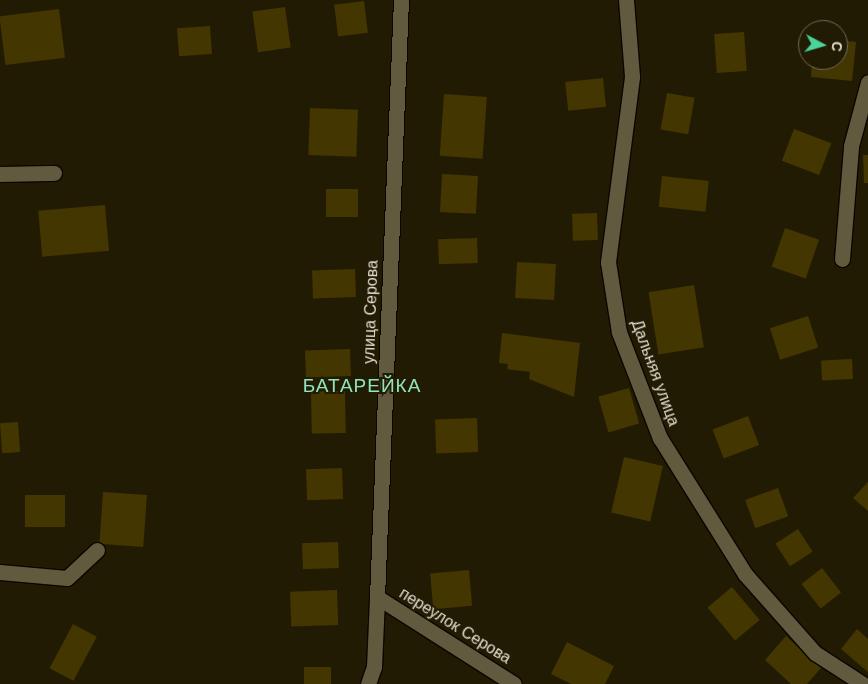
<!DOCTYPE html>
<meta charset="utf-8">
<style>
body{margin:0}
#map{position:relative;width:868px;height:684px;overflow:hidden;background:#221b03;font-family:Helvetica,sans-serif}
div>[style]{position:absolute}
.building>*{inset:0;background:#433600;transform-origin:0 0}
.roads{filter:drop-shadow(1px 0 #0b0600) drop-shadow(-1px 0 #0b0600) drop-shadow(0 1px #0b0600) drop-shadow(0 -1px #0b0600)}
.minor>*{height:15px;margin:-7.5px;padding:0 7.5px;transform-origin:7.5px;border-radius:7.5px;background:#615a3f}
span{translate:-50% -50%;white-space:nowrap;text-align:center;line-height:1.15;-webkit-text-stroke:4px #221b03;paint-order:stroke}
.street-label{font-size:16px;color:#e1ddce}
.quarter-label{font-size:19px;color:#90e4bc;letter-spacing:1px}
.north{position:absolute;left:798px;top:20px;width:50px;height:50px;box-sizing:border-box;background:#221b03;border:1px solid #6e6954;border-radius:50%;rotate:96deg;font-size:14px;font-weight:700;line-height:20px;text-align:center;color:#e1ddce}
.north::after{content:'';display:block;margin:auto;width:18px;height:22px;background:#4ad49c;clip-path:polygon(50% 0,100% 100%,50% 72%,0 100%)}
</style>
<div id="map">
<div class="building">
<i style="left:364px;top:1px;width:32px;height:30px;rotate:83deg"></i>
<i style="left:285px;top:7px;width:41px;height:33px;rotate:82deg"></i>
<i style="left:59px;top:9px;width:49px;height:60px;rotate:83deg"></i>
<i style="left:210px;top:26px;width:28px;height:33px;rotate:86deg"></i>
<i style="left:744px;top:32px;width:39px;height:30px;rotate:86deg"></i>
<i style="clip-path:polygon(838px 40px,856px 42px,852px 81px,811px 77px,812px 60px,838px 60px)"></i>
<i style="left:603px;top:78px;width:29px;height:38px;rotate:84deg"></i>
<i style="left:667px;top:93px;width:28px;height:37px;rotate:10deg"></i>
<i style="left:444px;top:94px;width:43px;height:62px;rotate:4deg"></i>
<i style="left:310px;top:108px;width:48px;height:47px;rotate:2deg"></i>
<i style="left:794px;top:129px;width:40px;height:34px;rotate:21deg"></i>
<i style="clip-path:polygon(863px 155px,868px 155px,868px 183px,864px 183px)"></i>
<i style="left:442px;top:174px;width:36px;height:38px;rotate:3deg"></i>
<i style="left:662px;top:176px;width:47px;height:31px;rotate:6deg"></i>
<i style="left:326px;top:189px;width:32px;height:28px"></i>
<i style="left:105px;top:205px;width:46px;height:67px;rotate:85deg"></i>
<i style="left:597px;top:213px;width:27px;height:25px;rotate:88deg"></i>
<i style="left:785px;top:228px;width:36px;height:41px;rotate:19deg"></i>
<i style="left:477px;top:238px;width:25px;height:39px;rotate:88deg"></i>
<i style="left:517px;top:262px;width:39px;height:36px;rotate:3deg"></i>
<i style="left:355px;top:269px;width:28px;height:43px;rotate:88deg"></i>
<i style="left:694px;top:285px;width:63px;height:46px;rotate:81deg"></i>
<i style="left:808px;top:316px;width:33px;height:40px;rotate:72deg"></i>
<i style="clip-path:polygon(502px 333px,580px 343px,574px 397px,529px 379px,530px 372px,507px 369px,508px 364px,499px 363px)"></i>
<i style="left:350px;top:349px;width:27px;height:45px;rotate:88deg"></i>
<i style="left:852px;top:359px;width:20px;height:31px;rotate:87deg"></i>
<i style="left:629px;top:388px;width:37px;height:32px;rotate:74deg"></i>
<i style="left:345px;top:391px;width:42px;height:34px;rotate:89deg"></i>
<i style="left:748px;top:416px;width:31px;height:38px;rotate:69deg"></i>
<i style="left:477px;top:418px;width:34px;height:42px;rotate:88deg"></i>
<i style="left:18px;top:422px;width:30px;height:18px;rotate:86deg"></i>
<i style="left:624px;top:457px;width:40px;height:57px;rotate:13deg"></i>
<i style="left:342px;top:468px;width:31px;height:36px;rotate:88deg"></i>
<i style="clip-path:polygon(868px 482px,868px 511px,853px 498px)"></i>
<i style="left:778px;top:488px;width:30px;height:35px;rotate:70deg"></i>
<i style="left:103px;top:492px;width:44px;height:52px;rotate:4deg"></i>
<i style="left:25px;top:495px;width:40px;height:32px"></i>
<i style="left:798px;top:529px;width:27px;height:27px;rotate:57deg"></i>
<i style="left:338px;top:542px;width:26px;height:36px;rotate:88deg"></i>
<i style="left:822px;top:568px;width:31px;height:26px;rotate:52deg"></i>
<i style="left:469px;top:570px;width:36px;height:39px;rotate:85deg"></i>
<i style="left:732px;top:587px;width:43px;height:32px;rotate:50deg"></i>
<i style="left:337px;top:590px;width:35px;height:47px;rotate:88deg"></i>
<i style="left:73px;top:624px;width:27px;height:50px;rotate:28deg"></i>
<i style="clip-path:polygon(857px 629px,868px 639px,868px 672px,841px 649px)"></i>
<i style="clip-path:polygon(786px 636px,821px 668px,807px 684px,791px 684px,765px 660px)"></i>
<i style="clip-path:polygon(567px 642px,614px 666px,605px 684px,571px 684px,551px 674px)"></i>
<i style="left:304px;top:667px;width:27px;height:17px"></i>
</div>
<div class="roads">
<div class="minor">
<i style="left:626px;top:0;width:77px;rotate:85.5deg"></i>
<i style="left:632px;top:77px;width:187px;rotate:97.4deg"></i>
<i style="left:608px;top:262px;width:71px;rotate:81.1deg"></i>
<i style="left:619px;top:332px;width:114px;rotate:68.9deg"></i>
<i style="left:660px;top:438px;width:160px;rotate:58deg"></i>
<i style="left:745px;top:574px;width:106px;rotate:48.5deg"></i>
<i style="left:815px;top:653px;width:57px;rotate:32.9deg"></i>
<i style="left:0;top:174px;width:54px;rotate:-1.1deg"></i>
<i style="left:842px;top:259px;width:113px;rotate:-85.4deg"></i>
<i style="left:851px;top:146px;width:66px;rotate:-75.1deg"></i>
<i style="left:0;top:572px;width:67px;rotate:5.1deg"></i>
<i style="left:67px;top:578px;width:41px;rotate:-43deg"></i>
<i style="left:377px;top:597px;width:162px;rotate:32.4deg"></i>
<i style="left:368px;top:684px;width:18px;rotate:-71deg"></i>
<i style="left:374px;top:667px;width:70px;rotate:-87.5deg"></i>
<i style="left:377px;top:597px;width:597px;rotate:-87.7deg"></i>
</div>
</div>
<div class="street-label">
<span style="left:371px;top:312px;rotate:-88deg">улица Серова</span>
<span style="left:655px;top:373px;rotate:70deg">Дальняя улица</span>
<span style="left:455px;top:626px;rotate:32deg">переулок Серова</span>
</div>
<div class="quarter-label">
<span style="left:362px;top:386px">БАТАРЕЙКА</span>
</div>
<div class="north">С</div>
</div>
